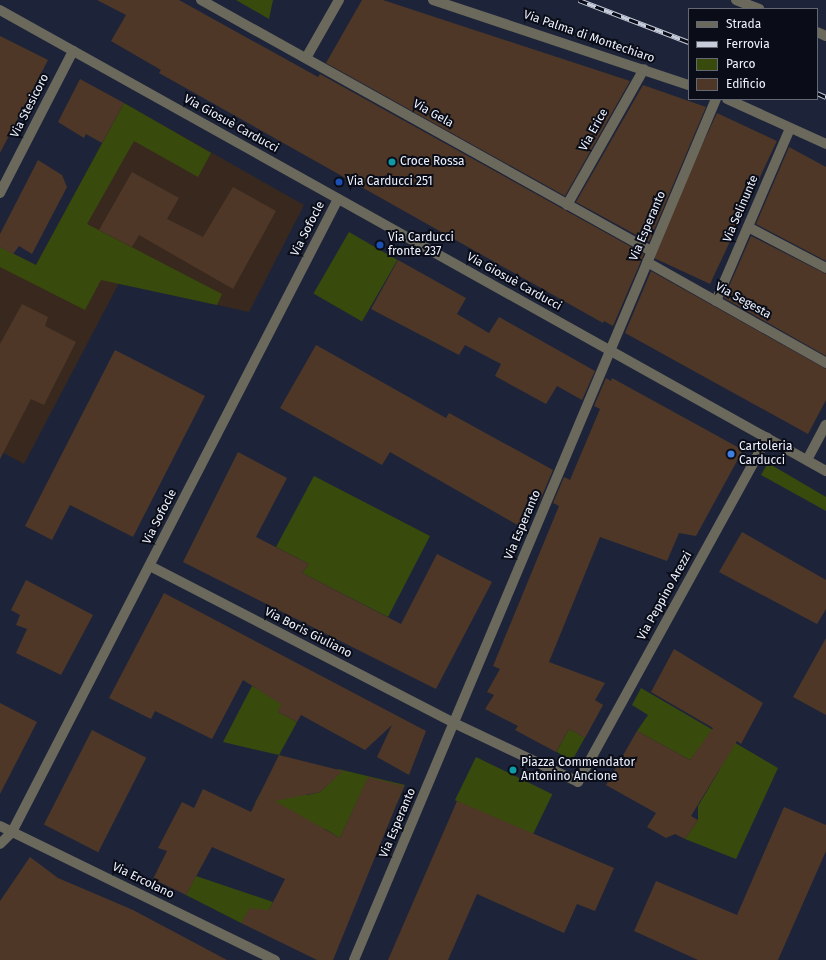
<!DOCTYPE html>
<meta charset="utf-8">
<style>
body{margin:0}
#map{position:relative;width:826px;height:960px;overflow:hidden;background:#1d2439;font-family:"Fira Sans",sans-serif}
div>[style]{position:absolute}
.education>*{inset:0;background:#38281e}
.green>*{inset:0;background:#394a0d;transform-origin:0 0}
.building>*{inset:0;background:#4e3727;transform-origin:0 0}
.minor>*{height:10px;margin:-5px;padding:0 5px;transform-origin:5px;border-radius:5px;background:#6b685c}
.tertiary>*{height:10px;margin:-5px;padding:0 5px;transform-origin:5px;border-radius:5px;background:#6b685c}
.rail>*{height:4.5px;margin-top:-2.25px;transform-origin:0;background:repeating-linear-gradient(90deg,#0a0d17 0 9px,#c8cddb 0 18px);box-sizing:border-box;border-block:1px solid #c8cddb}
.dots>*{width:11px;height:11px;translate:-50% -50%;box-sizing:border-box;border:2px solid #0a0d17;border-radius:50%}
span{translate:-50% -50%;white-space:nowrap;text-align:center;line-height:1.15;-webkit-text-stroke:4px #0a0d17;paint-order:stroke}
.street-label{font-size:12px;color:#edf2fe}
.poi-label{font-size:12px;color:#edf2fe}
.left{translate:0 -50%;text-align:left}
.legend{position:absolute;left:688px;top:8px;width:130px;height:92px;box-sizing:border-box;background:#0a0d17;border:1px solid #656973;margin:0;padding:5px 7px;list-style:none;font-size:12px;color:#edf2fe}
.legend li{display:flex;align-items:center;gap:8px;height:20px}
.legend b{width:20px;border:1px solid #656973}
</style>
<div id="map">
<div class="education">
<i style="clip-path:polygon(124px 103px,304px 205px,249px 312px,119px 283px,24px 464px,0 451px,0 247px,36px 265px)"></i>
</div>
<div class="green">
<i style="clip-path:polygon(236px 0,273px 0,269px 19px)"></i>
<i style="clip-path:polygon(124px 103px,211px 153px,198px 177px,134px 141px,87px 224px,222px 294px,217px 305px,101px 280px,85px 310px,0 267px,0 247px,36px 265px)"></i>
<i style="left:349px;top:232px;width:56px;height:71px;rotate:30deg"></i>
<i style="clip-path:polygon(768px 463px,826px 497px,826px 511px,761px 475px)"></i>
<i style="clip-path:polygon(314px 476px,430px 536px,388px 617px,302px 573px,309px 564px,276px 547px)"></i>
<i style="clip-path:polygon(252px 686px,283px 702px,278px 712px,297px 722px,279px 755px,223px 742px)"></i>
<i style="clip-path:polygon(641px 688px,778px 768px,736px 859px,685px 839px,698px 820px,698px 806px,720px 769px,697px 751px,690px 760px,637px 731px,648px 715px,632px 705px)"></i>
<i style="left:569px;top:729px;width:18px;height:26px;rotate:29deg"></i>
<i style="left:476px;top:757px;width:85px;height:48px;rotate:26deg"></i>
<i style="clip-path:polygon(338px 769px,405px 785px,397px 803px,379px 794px,372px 803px,359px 797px,340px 838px,325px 829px,302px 825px,255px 803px,267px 781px,307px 795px,320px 792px,334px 779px)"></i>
<i style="clip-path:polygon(196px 876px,273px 902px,269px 910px,241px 923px,186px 895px)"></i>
</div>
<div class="building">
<i style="clip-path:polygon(97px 0,179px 0,318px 77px,320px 74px,644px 254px,613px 326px,604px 321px,603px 323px,159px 73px,161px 70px,111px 41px,126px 15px)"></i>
<i style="clip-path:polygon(362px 0,383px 0,630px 81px,565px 196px,326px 63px)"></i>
<i style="clip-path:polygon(0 36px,48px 60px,0 153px)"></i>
<i style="clip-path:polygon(80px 79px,124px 103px,102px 143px,86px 134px,84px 138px,58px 122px)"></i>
<i style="clip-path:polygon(643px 85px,706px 107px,649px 242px,576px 202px)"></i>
<i style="left:717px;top:113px;width:66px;height:158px;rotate:25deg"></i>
<i style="clip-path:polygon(789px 147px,826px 167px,826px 261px,756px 224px)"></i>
<i style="clip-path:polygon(38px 160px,62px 175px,67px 187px,32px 254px,19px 246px,13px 254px,0 247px,0 234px)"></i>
<i style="clip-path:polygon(132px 172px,179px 198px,167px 219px,203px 237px,233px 187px,276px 211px,233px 289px,139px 235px,132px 247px,99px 230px)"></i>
<i style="clip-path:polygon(751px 236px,826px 274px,826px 356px,724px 298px)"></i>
<i style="clip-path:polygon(398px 260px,466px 298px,457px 314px,489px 333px,499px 317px,595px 371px,582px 400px,557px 386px,546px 404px,495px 376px,501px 364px,465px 345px,459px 355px,371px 309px)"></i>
<i style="clip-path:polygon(651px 271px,826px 369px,826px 400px,808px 434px,625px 333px)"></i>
<i style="clip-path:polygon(22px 304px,48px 317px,45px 326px,76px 342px,44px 405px,31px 399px,0 459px,0 344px)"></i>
<i style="clip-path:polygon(316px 345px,446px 418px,449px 413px,553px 470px,541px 498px,537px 496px,521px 527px,390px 452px,382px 465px,280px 408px)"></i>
<i style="clip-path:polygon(115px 350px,205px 396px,133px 537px,70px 505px,52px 540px,25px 526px)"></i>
<i style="clip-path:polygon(606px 378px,611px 381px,612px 378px,743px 450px,696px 536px,679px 533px,667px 561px,600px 537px,549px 662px,605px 683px,595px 700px,603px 705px,585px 738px,569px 729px,556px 752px,515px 730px,518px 726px,485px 709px,494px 695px,487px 692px,500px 669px,493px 666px,559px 506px,553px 503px,564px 477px,570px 480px,600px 409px,594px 406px)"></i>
<i style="clip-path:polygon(238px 452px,287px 478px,256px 537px,309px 564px,302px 573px,401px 624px,437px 554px,492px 582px,436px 689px,183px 562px)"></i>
<i style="clip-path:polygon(742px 532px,826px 580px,826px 609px,817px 624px,719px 572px)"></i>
<i style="clip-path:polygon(26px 580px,93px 615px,61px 675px,16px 653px,27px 629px,16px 625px,20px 615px,11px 610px)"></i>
<i style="clip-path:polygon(164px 593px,426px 731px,409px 775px,377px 757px,392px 725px,365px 750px,301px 715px,297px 722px,278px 712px,281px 704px,243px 680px,212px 739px,155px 711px,151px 719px,109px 698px)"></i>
<i style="clip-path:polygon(826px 638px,826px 715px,793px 697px)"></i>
<i style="clip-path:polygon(674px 649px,763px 703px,741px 744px,737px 741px,691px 816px,698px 820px,685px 839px,675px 834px,666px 838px,647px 827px,656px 813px,606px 785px,637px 731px,690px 760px,713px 728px,651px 692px)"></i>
<i style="clip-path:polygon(0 703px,37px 722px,0 794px)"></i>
<i style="left:92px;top:730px;width:61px;height:106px;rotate:27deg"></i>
<i style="clip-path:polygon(279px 755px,343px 771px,320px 792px,275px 801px,340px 838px,368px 777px,404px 786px,333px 960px,317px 960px,241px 923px,250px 908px,269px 910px,285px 879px,212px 847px,186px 895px,153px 879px,167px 851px,158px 848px,182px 802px,194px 808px,203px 789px,251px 812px)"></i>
<i style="clip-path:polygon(457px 801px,614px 868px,595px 911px,577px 904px,564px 933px,477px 894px,448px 960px,388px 960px)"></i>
<i style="clip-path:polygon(784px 807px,826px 825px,826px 851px,778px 960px,698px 960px,634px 931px,656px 881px,737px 915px)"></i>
<i style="clip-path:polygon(30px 857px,58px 878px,133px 910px,227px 960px,0 960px,0 901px)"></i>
</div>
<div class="minor">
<i style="left:201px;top:0;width:515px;rotate:29.15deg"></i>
<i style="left:433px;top:0;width:270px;rotate:18.4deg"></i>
<i style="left:0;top:10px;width:946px;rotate:29.17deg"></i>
<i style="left:306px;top:58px;width:67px;rotate:-60.4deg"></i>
<i style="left:727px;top:99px;width:109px;rotate:24.4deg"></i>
<i style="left:0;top:193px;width:160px;rotate:-62.8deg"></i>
<i style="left:567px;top:205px;width:156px;rotate:-60.5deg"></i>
<i style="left:748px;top:227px;width:88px;rotate:27.7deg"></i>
<i style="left:647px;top:262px;width:206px;rotate:29.4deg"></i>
<i style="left:716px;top:301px;width:188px;rotate:-66.8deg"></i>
<i style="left:807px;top:460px;width:40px;rotate:-62deg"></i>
<i style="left:150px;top:566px;width:342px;rotate:27.3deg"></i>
<i style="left:454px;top:723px;width:137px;rotate:25.4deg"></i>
<i style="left:578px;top:782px;width:393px;rotate:-61.2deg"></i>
<i style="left:0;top:826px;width:306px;rotate:26deg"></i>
<i style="left:0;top:844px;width:17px;rotate:-45deg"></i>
<i style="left:12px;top:832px;width:712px;rotate:-62.75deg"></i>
<i style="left:354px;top:960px;width:934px;rotate:-67.2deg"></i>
</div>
<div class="tertiary">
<i style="left:736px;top:0;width:25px;rotate:21deg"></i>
<i style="left:817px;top:32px;width:10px;rotate:24deg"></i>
</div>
<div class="rail">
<i style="left:579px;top:0;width:118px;rotate:20.9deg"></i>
<i style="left:817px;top:93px;width:10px;rotate:24deg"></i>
</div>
<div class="dots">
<i style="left:392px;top:162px;background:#0f9aa8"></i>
<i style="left:339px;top:182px;background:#1a4fb4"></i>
<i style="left:380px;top:245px;background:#1a4fb4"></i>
<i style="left:731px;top:454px;background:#3f7fe0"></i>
<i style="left:513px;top:770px;background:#0f9aa8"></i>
</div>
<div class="street-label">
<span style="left:589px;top:37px;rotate:19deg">Via Palma di Montechiaro</span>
<span style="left:30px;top:106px;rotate:-63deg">Via Stesicoro</span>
<span style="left:433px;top:114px;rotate:29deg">Via Gela</span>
<span style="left:231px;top:124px;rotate:29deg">Via Giosuè Carducci</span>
<span style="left:594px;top:130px;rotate:-61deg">Via Erice</span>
<span style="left:741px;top:209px;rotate:-67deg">Via Selinunte</span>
<span style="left:648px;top:226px;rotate:-67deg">Via Esperanto</span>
<span style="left:308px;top:229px;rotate:-63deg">Via Sofocle</span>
<span style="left:514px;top:282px;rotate:29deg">Via Giosuè Carducci</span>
<span style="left:743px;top:301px;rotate:29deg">Via Segesta</span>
<span style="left:160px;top:517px;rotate:-63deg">Via Sofocle</span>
<span style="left:523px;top:525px;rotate:-67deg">Via Esperanto</span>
<span style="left:665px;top:596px;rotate:-61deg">Via Peppino Arezzi</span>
<span style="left:308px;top:633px;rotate:27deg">Via Boris Giuliano</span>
<span style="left:398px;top:823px;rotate:-67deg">Via Esperanto</span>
<span style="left:143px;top:881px;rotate:26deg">Via Ercolano</span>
</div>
<div class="poi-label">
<span class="left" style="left:400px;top:162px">Croce Rossa</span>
<span class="left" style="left:347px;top:182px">Via Carducci 251</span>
<span class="left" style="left:388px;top:245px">Via Carducci<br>fronte 237</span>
<span class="left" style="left:739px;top:454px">Cartoleria<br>Carducci</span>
<span class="left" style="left:521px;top:770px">Piazza Commendator<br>Antonino Ancione</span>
</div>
<ul class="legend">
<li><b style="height:5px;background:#6b685c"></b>Strada</li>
<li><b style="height:5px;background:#c8cddb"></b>Ferrovia</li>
<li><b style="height:11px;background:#394a0d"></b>Parco</li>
<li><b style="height:11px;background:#4e3727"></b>Edificio</li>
</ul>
</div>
